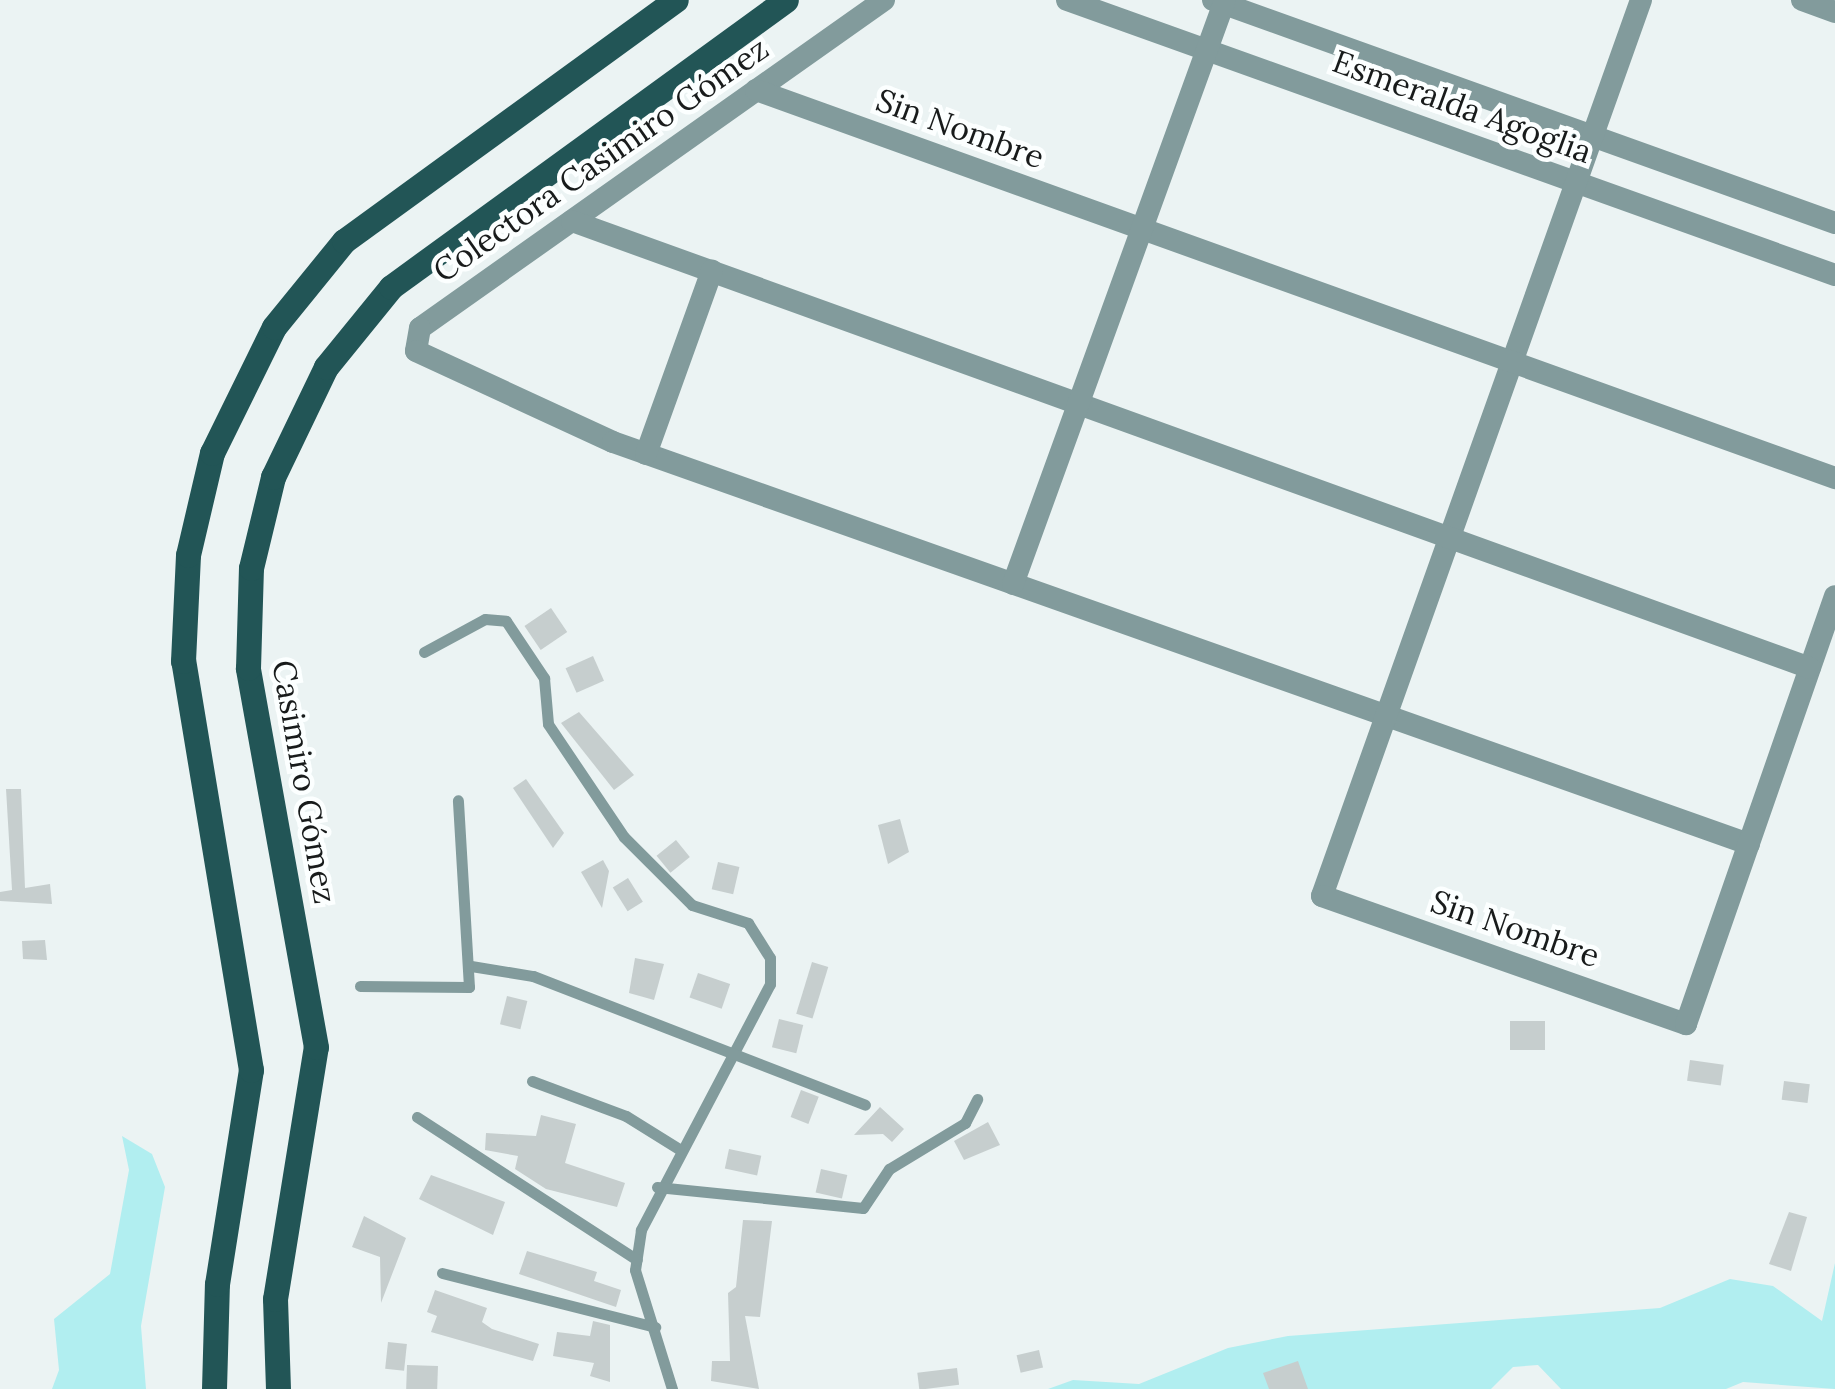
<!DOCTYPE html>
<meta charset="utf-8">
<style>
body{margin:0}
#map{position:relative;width:1835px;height:1389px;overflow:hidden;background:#ebf3f3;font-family:Lora,serif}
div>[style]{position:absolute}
.green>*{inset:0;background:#b1eef0}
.building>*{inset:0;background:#c6cece;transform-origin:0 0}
.service>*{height:11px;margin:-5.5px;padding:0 5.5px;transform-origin:5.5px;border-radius:5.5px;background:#829b9c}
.minor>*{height:22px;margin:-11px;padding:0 11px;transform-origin:11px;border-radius:11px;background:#829b9c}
.primary>*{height:25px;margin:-12.5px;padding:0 12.5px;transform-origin:12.5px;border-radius:12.5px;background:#225556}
span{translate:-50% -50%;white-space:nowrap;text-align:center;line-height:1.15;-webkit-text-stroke:9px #fcffff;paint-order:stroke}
.street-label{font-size:32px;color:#181b1b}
</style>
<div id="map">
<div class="green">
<i style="clip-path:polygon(122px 1136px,152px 1154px,165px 1187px,141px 1326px,146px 1389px,52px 1389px,59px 1370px,54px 1319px,110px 1274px,129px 1170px)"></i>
<i style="clip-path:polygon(1835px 1263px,1835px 1389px,1743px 1382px,1726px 1389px,1561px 1389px,1538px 1365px,1513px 1367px,1491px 1389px,1048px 1389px,1073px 1380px,1139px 1384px,1228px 1348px,1288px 1336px,1660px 1308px,1730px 1279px,1773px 1286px,1822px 1321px)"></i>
</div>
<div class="building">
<i style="left:551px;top:608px;width:29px;height:32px;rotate:56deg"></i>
<i style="left:593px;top:656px;width:27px;height:30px;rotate:66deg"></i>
<i style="clip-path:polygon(579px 712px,634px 775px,614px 790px,561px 723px)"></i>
<i style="clip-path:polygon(526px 779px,564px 833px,553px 848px,513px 788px)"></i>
<i style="clip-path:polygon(6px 789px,21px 789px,25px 888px,50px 884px,52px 904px,0 901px,0 892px,12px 890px)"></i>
<i style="clip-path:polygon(900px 819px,909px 852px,888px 864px,878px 825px)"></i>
<i style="left:676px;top:840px;width:22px;height:25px;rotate:51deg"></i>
<i style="clip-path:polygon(603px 860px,609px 871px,602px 908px,581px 872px)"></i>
<i style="left:718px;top:862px;width:22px;height:28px;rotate:13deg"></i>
<i style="left:628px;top:878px;width:28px;height:18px;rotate:58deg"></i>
<i style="clip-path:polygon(45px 940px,47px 960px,23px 959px,22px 941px)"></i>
<i style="clip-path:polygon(635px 958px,664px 964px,654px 1000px,629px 993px)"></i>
<i style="left:812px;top:962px;width:17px;height:54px;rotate:17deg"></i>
<i style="left:698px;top:973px;width:34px;height:26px;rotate:19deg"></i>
<i style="left:507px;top:996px;width:21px;height:29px;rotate:14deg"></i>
<i style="left:779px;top:1019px;width:25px;height:29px;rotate:14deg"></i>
<i style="left:1510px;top:1021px;width:35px;height:29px"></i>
<i style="left:1690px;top:1060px;width:34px;height:21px;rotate:8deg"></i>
<i style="left:1784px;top:1081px;width:26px;height:19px;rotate:7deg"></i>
<i style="left:801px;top:1090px;width:19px;height:29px;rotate:21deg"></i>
<i style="clip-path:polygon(880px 1107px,904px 1129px,892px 1142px,883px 1134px,854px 1135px)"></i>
<i style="clip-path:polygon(541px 1115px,576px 1124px,565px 1163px,625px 1183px,617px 1207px,546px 1189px,515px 1169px,518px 1156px,485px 1150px,486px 1133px,536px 1136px)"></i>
<i style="clip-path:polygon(988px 1122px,1000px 1145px,964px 1160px,954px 1141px)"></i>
<i style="left:729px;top:1149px;width:33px;height:20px;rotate:12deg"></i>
<i style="left:821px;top:1169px;width:27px;height:24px;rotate:13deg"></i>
<i style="clip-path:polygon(431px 1175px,505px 1202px,493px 1235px,419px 1199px)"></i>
<i style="clip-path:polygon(1789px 1212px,1807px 1217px,1791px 1271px,1769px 1264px)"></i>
<i style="clip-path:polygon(364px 1216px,406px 1238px,381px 1303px,380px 1257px,352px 1247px)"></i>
<i style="clip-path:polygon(743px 1220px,772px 1221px,760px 1317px,745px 1316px,759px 1389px,711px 1381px,712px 1361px,730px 1361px,728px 1293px,736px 1287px)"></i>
<i style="clip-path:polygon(527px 1251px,597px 1272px,594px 1281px,621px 1290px,616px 1307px,519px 1274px)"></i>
<i style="clip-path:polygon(435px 1290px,487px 1308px,482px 1322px,492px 1329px,539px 1344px,533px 1361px,431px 1332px,437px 1316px,427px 1312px)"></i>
<i style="clip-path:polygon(593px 1321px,610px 1325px,610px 1382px,590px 1376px,594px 1363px,553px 1356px,557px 1332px,590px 1336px)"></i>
<i style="left:388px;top:1342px;width:19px;height:27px;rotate:6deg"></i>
<i style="left:1039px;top:1350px;width:18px;height:23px;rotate:77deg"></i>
<i style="clip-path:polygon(1298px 1361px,1308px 1389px,1269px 1389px,1263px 1373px)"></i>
<i style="left:407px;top:1365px;width:31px;height:24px;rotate:2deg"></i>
<i style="left:957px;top:1368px;width:17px;height:40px;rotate:83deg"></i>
</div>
<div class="service">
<i style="left:424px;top:652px;width:69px;rotate:-28.4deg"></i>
<i style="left:485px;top:619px;width:21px;rotate:5deg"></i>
<i style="left:506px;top:621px;width:69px;rotate:56.3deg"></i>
<i style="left:544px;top:678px;width:46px;rotate:85deg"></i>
<i style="left:548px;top:724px;width:136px;rotate:56.1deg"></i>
<i style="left:624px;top:837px;width:96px;rotate:45deg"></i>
<i style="left:692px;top:905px;width:59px;rotate:17.8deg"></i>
<i style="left:748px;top:923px;width:41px;rotate:57.8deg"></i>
<i style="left:770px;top:958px;width:26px;rotate:90deg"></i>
<i style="left:770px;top:984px;width:278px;rotate:117.7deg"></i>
<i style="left:641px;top:1230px;width:40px;rotate:98.5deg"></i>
<i style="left:635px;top:1270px;width:125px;rotate:72.7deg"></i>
<i style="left:471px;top:966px;width:63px;rotate:9.2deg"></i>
<i style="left:533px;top:976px;width:356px;rotate:21.2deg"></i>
<i style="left:360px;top:986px;width:109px;rotate:0.5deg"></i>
<i style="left:469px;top:987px;width:187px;rotate:-93.4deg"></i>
<i style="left:532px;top:1081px;width:100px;rotate:20.4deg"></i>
<i style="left:626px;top:1116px;width:62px;rotate:31.9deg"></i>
<i style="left:417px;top:1117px;width:262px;rotate:33deg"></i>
<i style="left:657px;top:1187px;width:207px;rotate:5.8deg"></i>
<i style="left:863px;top:1208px;width:47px;rotate:-56.3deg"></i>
<i style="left:889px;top:1169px;width:89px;rotate:-31.2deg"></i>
<i style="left:965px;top:1123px;width:27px;rotate:-63deg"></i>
<i style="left:442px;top:1273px;width:220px;rotate:14.2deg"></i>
</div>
<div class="minor">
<i style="left:884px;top:0;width:568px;rotate:144.74deg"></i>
<i style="left:420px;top:328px;width:23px;rotate:100deg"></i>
<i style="left:416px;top:351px;width:217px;rotate:24.8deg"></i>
<i style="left:613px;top:442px;width:1205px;rotate:19.49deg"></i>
<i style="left:1067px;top:0;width:816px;rotate:19.7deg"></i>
<i style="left:1213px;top:0;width:661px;rotate:19.72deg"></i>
<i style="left:1641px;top:0;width:951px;rotate:109.6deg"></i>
<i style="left:1322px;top:896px;width:386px;rotate:19.4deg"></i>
<i style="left:1686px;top:1024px;width:453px;rotate:-70.8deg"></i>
<i style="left:1802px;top:0;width:35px;rotate:20deg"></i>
<i style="left:756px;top:90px;width:1147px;rotate:19.78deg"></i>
<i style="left:572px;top:221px;width:1316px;rotate:19.85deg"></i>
<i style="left:646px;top:454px;width:195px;rotate:-70.2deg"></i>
<i style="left:1013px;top:584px;width:621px;rotate:-70.05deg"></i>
</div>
<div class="primary">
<i style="left:214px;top:1389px;width:105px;rotate:-88.4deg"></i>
<i style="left:217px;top:1284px;width:217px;rotate:-81deg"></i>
<i style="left:251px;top:1070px;width:415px;rotate:-99.4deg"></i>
<i style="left:183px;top:661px;width:106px;rotate:-87.3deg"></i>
<i style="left:188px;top:555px;width:105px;rotate:-76.8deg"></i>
<i style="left:212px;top:453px;width:140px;rotate:-63.8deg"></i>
<i style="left:274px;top:327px;width:111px;rotate:-50.9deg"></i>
<i style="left:344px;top:241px;width:410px;rotate:-36deg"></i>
<i style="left:278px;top:1389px;width:90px;rotate:-91.9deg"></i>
<i style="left:275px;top:1299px;width:255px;rotate:-80.8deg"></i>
<i style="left:316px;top:1047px;width:385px;rotate:-100.2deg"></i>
<i style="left:248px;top:668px;width:100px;rotate:-88.3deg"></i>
<i style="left:251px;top:568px;width:94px;rotate:-76.4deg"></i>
<i style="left:273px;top:477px;width:122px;rotate:-64.3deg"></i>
<i style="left:326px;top:367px;width:103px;rotate:-50.9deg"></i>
<i style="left:391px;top:287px;width:488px;rotate:-36deg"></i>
</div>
<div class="street-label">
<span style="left:1462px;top:107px;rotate:20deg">Esmeralda Agoglia</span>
<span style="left:960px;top:129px;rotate:20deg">Sin Nombre</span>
<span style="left:601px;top:160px;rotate:-35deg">Colectora Casimiro Gómez</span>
<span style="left:304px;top:782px;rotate:80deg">Casimiro Gómez</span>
<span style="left:1515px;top:929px;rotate:19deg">Sin Nombre</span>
</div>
</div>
